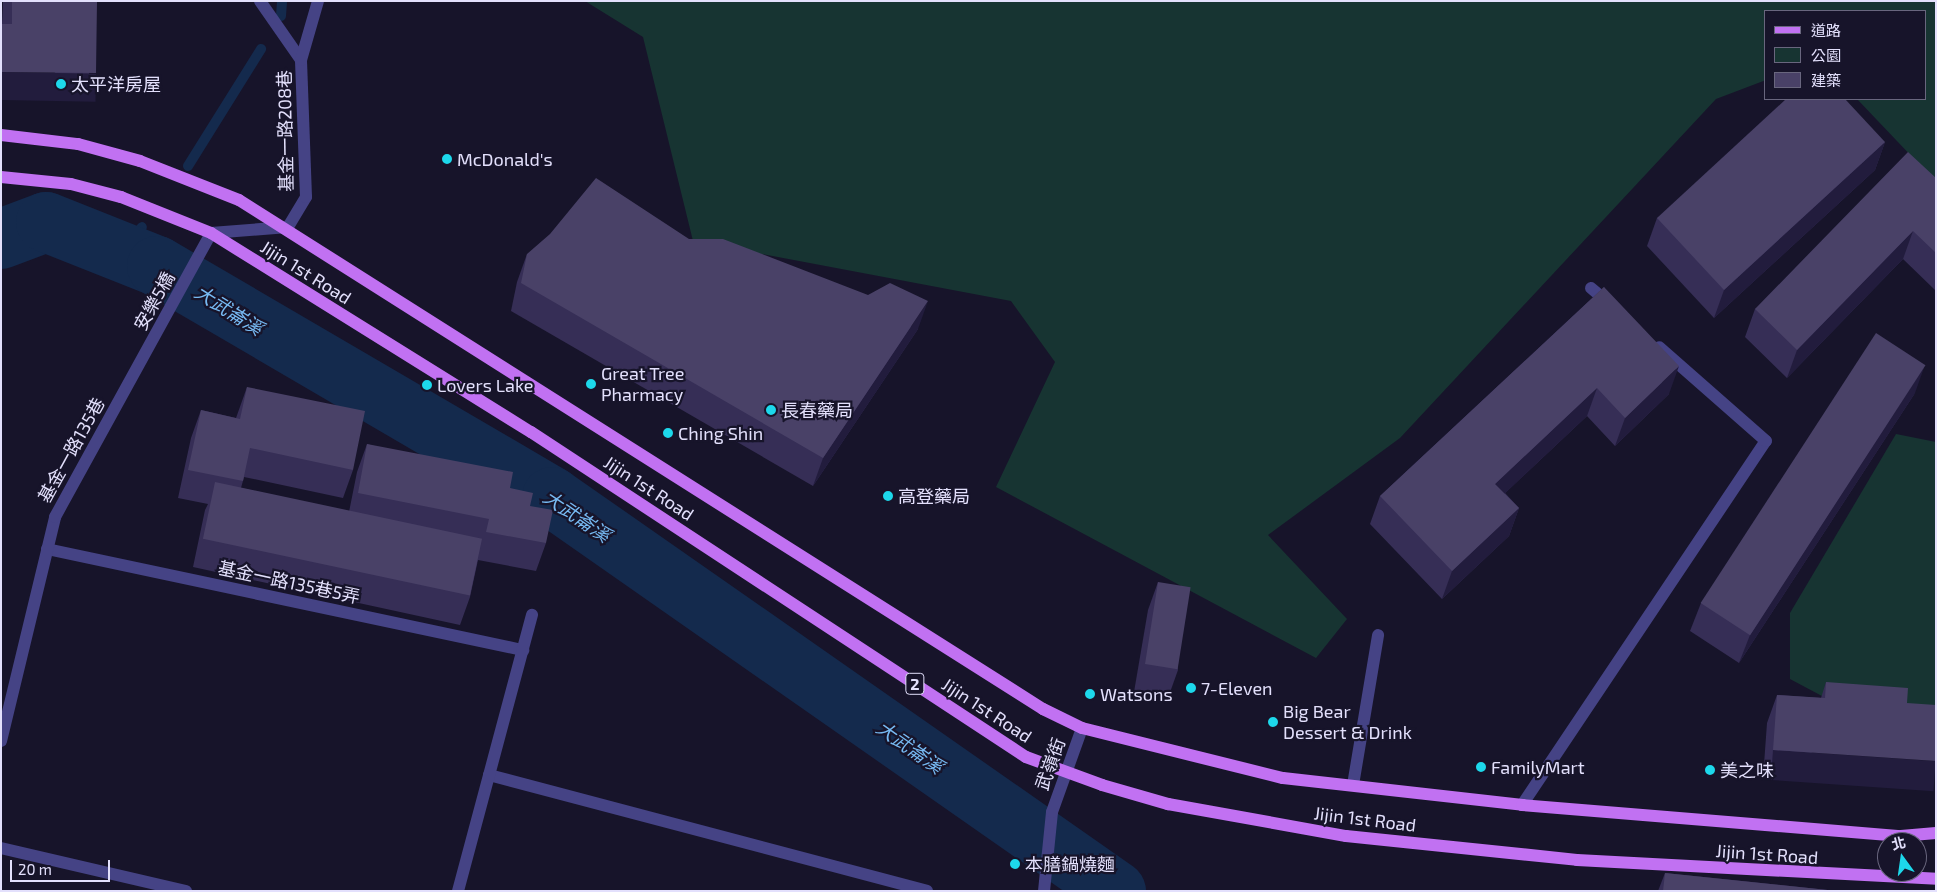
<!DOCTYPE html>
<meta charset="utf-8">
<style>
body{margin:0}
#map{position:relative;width:1937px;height:892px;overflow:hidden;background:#17142a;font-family:"Exo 2","Noto Sans TC",sans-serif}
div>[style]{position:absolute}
.green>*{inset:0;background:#173432}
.stream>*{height:10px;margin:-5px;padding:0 5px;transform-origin:5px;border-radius:5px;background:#142a4d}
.river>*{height:60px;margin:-30px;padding:0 30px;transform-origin:30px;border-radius:30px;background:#142a4d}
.minor>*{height:12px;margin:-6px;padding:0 6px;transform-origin:6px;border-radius:6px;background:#454385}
.major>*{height:12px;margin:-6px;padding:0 6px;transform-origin:6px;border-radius:6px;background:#c171f2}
.wall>*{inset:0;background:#362e56}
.shaded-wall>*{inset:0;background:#221c3d;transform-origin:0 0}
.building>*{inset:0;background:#494167;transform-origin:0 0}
.dots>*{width:14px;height:14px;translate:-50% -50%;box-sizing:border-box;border:2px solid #17142a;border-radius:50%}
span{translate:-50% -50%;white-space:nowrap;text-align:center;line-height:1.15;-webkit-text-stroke:4.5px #17142a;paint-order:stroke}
.shield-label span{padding:1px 4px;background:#17142a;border:1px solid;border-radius:4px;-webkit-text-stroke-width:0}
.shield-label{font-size:16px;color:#e3e0fc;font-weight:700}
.poi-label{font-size:18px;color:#e3e0fc}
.left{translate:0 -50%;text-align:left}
.street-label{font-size:18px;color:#e3e0fc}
.water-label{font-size:19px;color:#77baf3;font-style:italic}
.frame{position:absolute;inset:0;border:2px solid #e3e0fc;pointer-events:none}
.legend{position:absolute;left:1764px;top:10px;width:162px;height:90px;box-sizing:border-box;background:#17142a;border:1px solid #69667e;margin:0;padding:6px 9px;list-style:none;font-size:15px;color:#e3e0fc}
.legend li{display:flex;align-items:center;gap:10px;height:25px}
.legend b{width:25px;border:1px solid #69667e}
.north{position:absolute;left:1877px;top:832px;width:50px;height:50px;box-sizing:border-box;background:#17142a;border:1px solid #69667e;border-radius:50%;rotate:346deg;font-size:14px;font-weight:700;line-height:20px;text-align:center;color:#e3e0fc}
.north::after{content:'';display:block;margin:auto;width:18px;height:22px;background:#1dd8eb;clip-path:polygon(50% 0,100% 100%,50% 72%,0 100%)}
.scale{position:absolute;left:10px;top:860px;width:100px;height:22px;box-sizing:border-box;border:2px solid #e3e0fc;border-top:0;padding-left:6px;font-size:15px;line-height:18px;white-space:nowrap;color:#e3e0fc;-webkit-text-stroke:4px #17142a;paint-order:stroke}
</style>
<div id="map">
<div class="green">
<i style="clip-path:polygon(585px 1px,1936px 1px,1936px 182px,1857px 99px,1926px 99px,1926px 11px,1766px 11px,1766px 80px,1716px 99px,1400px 438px,1268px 535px,1347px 619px,1316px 658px,996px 487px,1055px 362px,1011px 301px,693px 241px,643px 37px)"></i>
<i style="clip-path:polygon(1896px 434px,1936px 442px,1936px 719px,1867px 720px,1790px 679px,1790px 613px)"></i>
</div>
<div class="stream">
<i style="left:281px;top:16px;width:15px;rotate:-86deg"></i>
<i style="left:188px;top:166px;width:138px;rotate:-58deg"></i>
<i style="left:123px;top:253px;width:32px;rotate:-54deg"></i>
</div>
<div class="river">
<i style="left:1px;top:239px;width:48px;rotate:-20.7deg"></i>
<i style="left:46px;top:222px;width:119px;rotate:21.6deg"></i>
<i style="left:157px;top:266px;width:458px;rotate:30.3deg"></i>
<i style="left:552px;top:497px;width:688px;rotate:34.94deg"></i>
</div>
<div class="minor">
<i style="left:260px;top:1px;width:72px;rotate:55.2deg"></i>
<i style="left:1591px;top:288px;width:25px;rotate:40deg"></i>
<i style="left:47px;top:549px;width:487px;rotate:12deg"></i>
<i style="left:1px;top:741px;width:230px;rotate:-76.4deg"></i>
<i style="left:55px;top:517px;width:324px;rotate:-61.2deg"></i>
<i style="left:211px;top:233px;width:77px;rotate:-4.5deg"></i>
<i style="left:288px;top:227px;width:35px;rotate:-59deg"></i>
<i style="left:306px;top:197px;width:137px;rotate:-92.1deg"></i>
<i style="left:301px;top:60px;width:61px;rotate:-73.9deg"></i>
<i style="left:489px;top:775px;width:453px;rotate:14.8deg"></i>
<i style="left:1353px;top:785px;width:152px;rotate:-80.5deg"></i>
<i style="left:1522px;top:805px;width:438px;rotate:-56.2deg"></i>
<i style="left:1766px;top:441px;width:142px;rotate:-138.7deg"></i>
<i style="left:1px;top:848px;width:190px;rotate:13.1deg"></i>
<i style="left:458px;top:891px;width:286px;rotate:-75deg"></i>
<i style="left:1044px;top:891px;width:79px;rotate:-84.2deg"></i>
<i style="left:1052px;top:812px;width:89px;rotate:-70.3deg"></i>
</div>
<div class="major">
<i style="left:1px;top:135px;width:78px;rotate:6.7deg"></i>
<i style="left:78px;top:144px;width:64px;rotate:15.3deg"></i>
<i style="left:140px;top:161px;width:106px;rotate:21.5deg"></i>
<i style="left:239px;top:200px;width:952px;rotate:32.34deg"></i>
<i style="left:1043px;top:709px;width:43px;rotate:26deg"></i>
<i style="left:1082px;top:728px;width:207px;rotate:14deg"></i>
<i style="left:1283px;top:778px;width:241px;rotate:6.4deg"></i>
<i style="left:1522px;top:805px;width:380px;rotate:4.7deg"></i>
<i style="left:1901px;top:836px;width:35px;rotate:-5deg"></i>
<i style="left:1px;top:177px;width:70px;rotate:5.7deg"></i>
<i style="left:71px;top:184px;width:52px;rotate:14.6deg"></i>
<i style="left:121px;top:197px;width:97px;rotate:21.8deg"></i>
<i style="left:211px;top:233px;width:377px;rotate:31.9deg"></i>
<i style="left:531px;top:432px;width:592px;rotate:33.29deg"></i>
<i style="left:1026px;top:757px;width:81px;rotate:20.2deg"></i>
<i style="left:1102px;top:785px;width:69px;rotate:16.1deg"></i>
<i style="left:1168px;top:804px;width:181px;rotate:10.2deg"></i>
<i style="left:1346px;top:836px;width:232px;rotate:5.9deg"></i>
<i style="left:1577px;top:860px;width:360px;rotate:3deg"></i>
</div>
<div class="wall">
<i style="clip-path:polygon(3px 1px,97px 1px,86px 101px,2px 24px)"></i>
<i style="clip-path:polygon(1885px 142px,1875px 170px,1714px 318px,1647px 246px,1657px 218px)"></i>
<i style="clip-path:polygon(1936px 178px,1936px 291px,1903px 259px,1787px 378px,1745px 337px,1755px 309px)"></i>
<i style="clip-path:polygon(689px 239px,918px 329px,813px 486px,511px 311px,517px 282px,527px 254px)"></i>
<i style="clip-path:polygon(1604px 287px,1669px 394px,1615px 446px,1587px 416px,1505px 493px,1519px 508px,1509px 536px,1442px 599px,1370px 524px,1380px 496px)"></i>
<i style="clip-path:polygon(247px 387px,353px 470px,343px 498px,244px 477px,241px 488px,349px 512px,357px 472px,367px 444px,510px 488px,530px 506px,546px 543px,536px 571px,478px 560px,470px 597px,460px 625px,193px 567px,205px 510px,208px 504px,178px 498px,191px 438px,201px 410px,236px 418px)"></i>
<i style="clip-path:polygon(1915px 393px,1739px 663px,1690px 631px,1701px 603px)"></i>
<i style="clip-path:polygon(1158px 582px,1178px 670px,1168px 698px,1134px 692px,1148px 610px)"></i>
<i style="clip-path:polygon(1826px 682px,1907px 703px,1763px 778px,1767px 723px,1777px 695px,1821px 698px)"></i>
<i style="clip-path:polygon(1665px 873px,1837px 891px,1658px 891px)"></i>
</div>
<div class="shaded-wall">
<i style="left:1px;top:72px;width:95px;height:28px;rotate:1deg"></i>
<i style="clip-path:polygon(1885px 142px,1875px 170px,1714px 318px,1724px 290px)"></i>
<i style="clip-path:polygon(1913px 231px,1903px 259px,1787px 378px,1797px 350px)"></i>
<i style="clip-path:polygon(928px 301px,918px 329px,813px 486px,823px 458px)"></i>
<i style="clip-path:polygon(1925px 365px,1915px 393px,1739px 663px,1750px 635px)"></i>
<i style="clip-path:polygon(1679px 366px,1669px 394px,1615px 446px,1625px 418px)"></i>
<i style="clip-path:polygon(1597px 388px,1587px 416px,1485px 512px,1495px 484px)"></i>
<i style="clip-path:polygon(1519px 508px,1509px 536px,1442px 599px,1452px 571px)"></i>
<i style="left:1773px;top:750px;width:163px;height:30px;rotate:4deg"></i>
</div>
<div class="building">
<i style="clip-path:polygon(12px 1px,97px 1px,96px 73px,1px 72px,1px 24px,12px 24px)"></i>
<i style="clip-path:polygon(1786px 99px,1845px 99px,1885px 142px,1724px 290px,1657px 218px)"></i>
<i style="clip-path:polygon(1908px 152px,1936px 178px,1936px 253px,1913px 231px,1797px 350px,1755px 309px)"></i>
<i style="clip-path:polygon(596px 178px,689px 239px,723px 239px,868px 295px,890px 283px,928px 301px,823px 458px,521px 283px,527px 254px,550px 234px)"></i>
<i style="clip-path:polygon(1604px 287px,1679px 366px,1625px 418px,1597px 388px,1495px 484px,1519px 508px,1452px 571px,1380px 496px)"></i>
<i style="left:1876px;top:333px;width:59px;height:322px;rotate:33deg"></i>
<i style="clip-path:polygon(247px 387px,365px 411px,353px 470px,250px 448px,243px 481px,188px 470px,201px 410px,240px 419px)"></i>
<i style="clip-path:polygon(367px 444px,513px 472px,510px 488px,533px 493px,530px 506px,553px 510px,546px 543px,486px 532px,489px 519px,358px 493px)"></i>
<i style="left:215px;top:482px;width:273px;height:58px;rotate:12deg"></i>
<i style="left:1158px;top:582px;width:33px;height:83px;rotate:9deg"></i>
<i style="clip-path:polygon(1826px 682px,1908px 688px,1907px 703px,1936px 705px,1936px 761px,1773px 750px,1777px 695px,1825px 698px)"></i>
<i style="clip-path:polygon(1665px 873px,1837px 891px,1663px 891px)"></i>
</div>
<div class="dots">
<i style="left:61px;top:84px;background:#1dd8eb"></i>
<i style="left:447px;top:159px;background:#1dd8eb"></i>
<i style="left:591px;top:384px;background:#1dd8eb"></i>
<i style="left:427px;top:385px;background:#1dd8eb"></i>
<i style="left:771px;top:410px;background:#1dd8eb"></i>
<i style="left:668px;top:433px;background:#1dd8eb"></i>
<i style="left:888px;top:496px;background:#1dd8eb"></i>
<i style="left:1191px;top:688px;background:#1dd8eb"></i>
<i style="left:1090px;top:694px;background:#1dd8eb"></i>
<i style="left:1273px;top:722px;background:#1dd8eb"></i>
<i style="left:1481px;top:767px;background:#1dd8eb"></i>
<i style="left:1710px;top:770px;background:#1dd8eb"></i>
<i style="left:1015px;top:864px;background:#1dd8eb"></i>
</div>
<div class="shield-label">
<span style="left:915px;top:684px">2</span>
</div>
<div class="poi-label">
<span class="left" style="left:71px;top:84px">太平洋房屋</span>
<span class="left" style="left:457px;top:159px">McDonald's</span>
<span class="left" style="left:601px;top:384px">Great Tree<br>Pharmacy</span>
<span class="left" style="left:437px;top:385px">Lovers Lake</span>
<span class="left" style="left:781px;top:410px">長春藥局</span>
<span class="left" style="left:678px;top:433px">Ching Shin</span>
<span class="left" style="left:898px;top:496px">高登藥局</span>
<span class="left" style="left:1201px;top:688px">7-Eleven</span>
<span class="left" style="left:1100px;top:694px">Watsons</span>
<span class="left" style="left:1283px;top:722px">Big Bear<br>Dessert &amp; Drink</span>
<span class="left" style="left:1491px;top:767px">FamilyMart</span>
<span class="left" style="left:1720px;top:770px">美之味</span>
<span class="left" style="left:1025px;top:864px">本膳鍋燒麵</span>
</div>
<div class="street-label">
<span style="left:285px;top:131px;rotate:-91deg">基金一路208巷</span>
<span style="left:306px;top:272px;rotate:32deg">Jijin 1st Road</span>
<span style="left:154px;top:301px;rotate:-61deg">安樂5橋</span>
<span style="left:71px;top:450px;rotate:-61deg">基金一路135巷</span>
<span style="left:649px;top:488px;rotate:33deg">Jijin 1st Road</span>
<span style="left:289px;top:582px;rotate:12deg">基金一路135巷5弄</span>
<span style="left:987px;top:710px;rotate:33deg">Jijin 1st Road</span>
<span style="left:1050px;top:764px;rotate:-70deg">武嶺街</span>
<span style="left:1365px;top:819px;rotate:7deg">Jijin 1st Road</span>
<span style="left:1767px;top:854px;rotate:4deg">Jijin 1st Road</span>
</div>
<div class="water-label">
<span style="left:229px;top:310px;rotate:32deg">大武崙溪</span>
<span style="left:577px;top:516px;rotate:34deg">大武崙溪</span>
<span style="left:910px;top:747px;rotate:35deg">大武崙溪</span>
</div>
<div class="frame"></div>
<ul class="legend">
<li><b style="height:6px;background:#c171f2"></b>道路</li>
<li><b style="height:14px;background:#173432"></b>公園</li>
<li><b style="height:14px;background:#494167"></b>建築</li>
</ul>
<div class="north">北</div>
<div class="scale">20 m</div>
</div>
